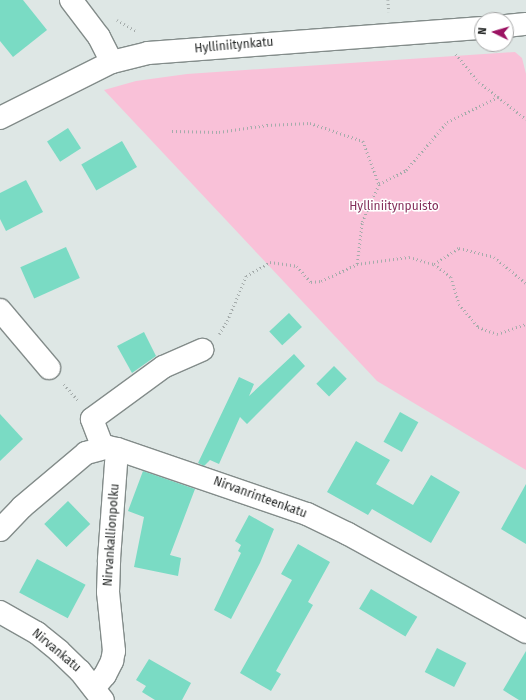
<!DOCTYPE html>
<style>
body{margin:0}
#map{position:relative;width:526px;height:700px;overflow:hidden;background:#dee7e5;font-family:"Fira Sans",sans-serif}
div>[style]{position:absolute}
.green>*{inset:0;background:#f9c1d8}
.building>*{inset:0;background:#7adbc4;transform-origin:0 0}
.path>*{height:2.5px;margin-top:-1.25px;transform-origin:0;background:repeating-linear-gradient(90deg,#a5acab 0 1px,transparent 0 4px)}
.roads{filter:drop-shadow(1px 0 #838c8a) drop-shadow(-1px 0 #838c8a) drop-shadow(0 1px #838c8a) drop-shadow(0 -1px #838c8a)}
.minor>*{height:22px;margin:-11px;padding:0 11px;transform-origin:11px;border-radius:11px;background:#fff}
span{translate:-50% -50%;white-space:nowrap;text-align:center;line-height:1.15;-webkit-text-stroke:3px #fff;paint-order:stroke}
.street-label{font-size:12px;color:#232625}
.park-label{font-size:12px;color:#842e5a}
.north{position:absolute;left:474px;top:12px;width:40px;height:40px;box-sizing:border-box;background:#fff;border:1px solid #a7a8a8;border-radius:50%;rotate:275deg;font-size:11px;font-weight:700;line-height:16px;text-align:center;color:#232625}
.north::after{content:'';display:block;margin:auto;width:14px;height:18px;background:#9b1262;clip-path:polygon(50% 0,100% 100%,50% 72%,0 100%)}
</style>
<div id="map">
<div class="green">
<i style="clip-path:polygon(515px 52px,522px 58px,526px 74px,526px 470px,377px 381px,104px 90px,136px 81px,187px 74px)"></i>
</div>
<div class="building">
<i style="clip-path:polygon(0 0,23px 0,47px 30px,13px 57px,0 41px)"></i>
<i style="left:68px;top:128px;width:24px;height:25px;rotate:57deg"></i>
<i style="left:122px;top:141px;width:30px;height:47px;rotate:60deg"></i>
<i style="clip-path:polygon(26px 180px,43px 212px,6px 231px,0 219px,0 193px)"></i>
<i style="left:66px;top:247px;width:34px;height:50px;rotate:66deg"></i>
<i style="left:289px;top:313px;width:19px;height:27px;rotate:47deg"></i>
<i style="clip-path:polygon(144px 332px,156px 356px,132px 373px,117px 346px)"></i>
<i style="clip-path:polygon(294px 354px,305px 366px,247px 424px,240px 417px,219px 464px,210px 460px,204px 466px,198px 463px,239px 377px,254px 384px,249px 396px)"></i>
<i style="left:334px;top:366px;width:18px;height:25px;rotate:45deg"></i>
<i style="left:400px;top:412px;width:21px;height:34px;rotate:29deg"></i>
<i style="clip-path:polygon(0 414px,23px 439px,0 461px)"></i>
<i style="clip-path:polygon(356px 441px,390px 460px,376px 484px,413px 505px,431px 475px,460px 492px,431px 543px,372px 509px,368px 515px,327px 492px)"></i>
<i style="clip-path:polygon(143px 471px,195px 489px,170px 555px,181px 558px,178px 576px,134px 567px,144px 517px,128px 511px)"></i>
<i style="clip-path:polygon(526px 484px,526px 544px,501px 529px)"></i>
<i style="left:68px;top:501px;width:32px;height:33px;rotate:46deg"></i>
<i style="clip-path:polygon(249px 515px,274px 529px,260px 563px,231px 619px,214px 610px,241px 553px,238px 551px,241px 545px,235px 541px)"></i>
<i style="clip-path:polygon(298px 544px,330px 562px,308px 602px,313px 605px,276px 671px,281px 674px,271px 691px,240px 673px,292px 580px,281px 574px)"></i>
<i style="left:37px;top:559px;width:55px;height:38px;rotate:28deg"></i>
<i style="left:371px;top:589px;width:54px;height:23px;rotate:31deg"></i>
<i style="left:437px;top:648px;width:33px;height:27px;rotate:27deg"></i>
<i style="clip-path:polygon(526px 651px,526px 700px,519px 700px,503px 690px)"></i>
<i style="clip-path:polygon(149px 659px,191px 683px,182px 700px,155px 700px,142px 692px,146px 686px,136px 680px)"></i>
</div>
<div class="path">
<i style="left:388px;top:0;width:12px;rotate:85deg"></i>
<i style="left:117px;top:20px;width:22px;rotate:30deg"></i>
<i style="left:456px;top:54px;width:36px;rotate:51deg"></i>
<i style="left:479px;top:82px;width:60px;rotate:38.2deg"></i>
<i style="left:172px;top:131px;width:47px;rotate:1.2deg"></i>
<i style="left:219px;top:132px;width:49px;rotate:-8.3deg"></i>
<i style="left:267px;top:125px;width:43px;rotate:-2.7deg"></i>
<i style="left:310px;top:123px;width:56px;rotate:18.8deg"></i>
<i style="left:363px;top:141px;width:46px;rotate:69.6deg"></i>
<i style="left:357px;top:264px;width:42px;rotate:-83.2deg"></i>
<i style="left:362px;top:222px;width:42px;rotate:-65.9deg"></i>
<i style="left:379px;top:184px;width:30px;rotate:-27deg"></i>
<i style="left:406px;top:170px;width:63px;rotate:-49.5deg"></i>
<i style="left:447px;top:122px;width:57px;rotate:-26.1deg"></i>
<i style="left:434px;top:264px;width:30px;rotate:-33deg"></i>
<i style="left:459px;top:248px;width:36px;rotate:14deg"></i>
<i style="left:494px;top:257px;width:41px;rotate:39.1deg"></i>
<i style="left:219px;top:334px;width:15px;rotate:-58deg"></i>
<i style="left:227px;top:321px;width:49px;rotate:-67.1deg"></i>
<i style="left:246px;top:276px;width:28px;rotate:-30deg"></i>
<i style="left:270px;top:262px;width:27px;rotate:8deg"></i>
<i style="left:297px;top:266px;width:21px;rotate:49deg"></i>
<i style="left:311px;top:282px;width:10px;rotate:-6deg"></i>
<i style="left:321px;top:281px;width:40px;rotate:-25deg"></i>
<i style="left:357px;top:264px;width:52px;rotate:-7.7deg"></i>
<i style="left:409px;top:257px;width:26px;rotate:16deg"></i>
<i style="left:434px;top:264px;width:21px;rotate:37deg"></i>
<i style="left:451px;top:277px;width:28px;rotate:73deg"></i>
<i style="left:459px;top:304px;width:30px;rotate:50deg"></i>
<i style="left:478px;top:327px;width:20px;rotate:20deg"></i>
<i style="left:497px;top:334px;width:31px;rotate:-19deg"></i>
<i style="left:64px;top:384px;width:23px;rotate:49deg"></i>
</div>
<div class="roads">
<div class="minor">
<i style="left:71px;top:0;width:46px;rotate:52.9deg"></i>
<i style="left:99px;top:37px;width:28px;rotate:63deg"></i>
<i style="left:506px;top:26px;width:20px;rotate:-6deg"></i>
<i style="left:0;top:118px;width:125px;rotate:-26.6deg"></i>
<i style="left:112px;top:62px;width:37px;rotate:-14deg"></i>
<i style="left:148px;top:53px;width:335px;rotate:-4.3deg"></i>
<i style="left:0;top:310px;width:76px;rotate:49.8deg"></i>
<i style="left:103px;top:448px;width:31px;rotate:-111deg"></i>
<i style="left:92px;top:419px;width:88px;rotate:-36.2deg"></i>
<i style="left:163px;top:367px;width:43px;rotate:-23.6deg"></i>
<i style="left:0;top:530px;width:32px;rotate:-46deg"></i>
<i style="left:22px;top:507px;width:84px;rotate:-40.2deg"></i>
<i style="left:86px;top:453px;width:23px;rotate:-15deg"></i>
<i style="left:108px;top:447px;width:9px;rotate:13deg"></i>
<i style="left:117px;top:449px;width:201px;rotate:18.9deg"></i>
<i style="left:307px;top:514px;width:46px;rotate:26deg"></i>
<i style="left:348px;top:534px;width:203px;rotate:28.8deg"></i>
<i style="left:0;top:612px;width:43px;rotate:29.6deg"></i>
<i style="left:37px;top:633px;width:28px;rotate:39deg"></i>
<i style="left:59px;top:651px;width:29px;rotate:44deg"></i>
<i style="left:80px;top:671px;width:37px;rotate:52deg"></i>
<i style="left:94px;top:688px;width:17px;rotate:-50deg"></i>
<i style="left:105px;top:675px;width:16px;rotate:-63deg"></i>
<i style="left:112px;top:661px;width:10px;rotate:-79deg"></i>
<i style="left:114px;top:651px;width:59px;rotate:-95.8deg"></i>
<i style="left:108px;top:592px;width:33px;rotate:-88deg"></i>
<i style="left:109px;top:559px;width:110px;rotate:-85.8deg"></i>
</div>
</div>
<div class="street-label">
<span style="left:234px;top:46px;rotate:-5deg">Hylliniitynkatu</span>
<span style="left:260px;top:498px;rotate:20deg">Nirvanrinteenkatu</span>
<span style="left:112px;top:535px;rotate:-86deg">Nirvankallionpolku</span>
<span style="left:56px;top:651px;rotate:40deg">Nirvankatu</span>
</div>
<div class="park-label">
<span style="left:394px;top:207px">Hylliniitynpuisto</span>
</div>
<div class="north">N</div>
</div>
